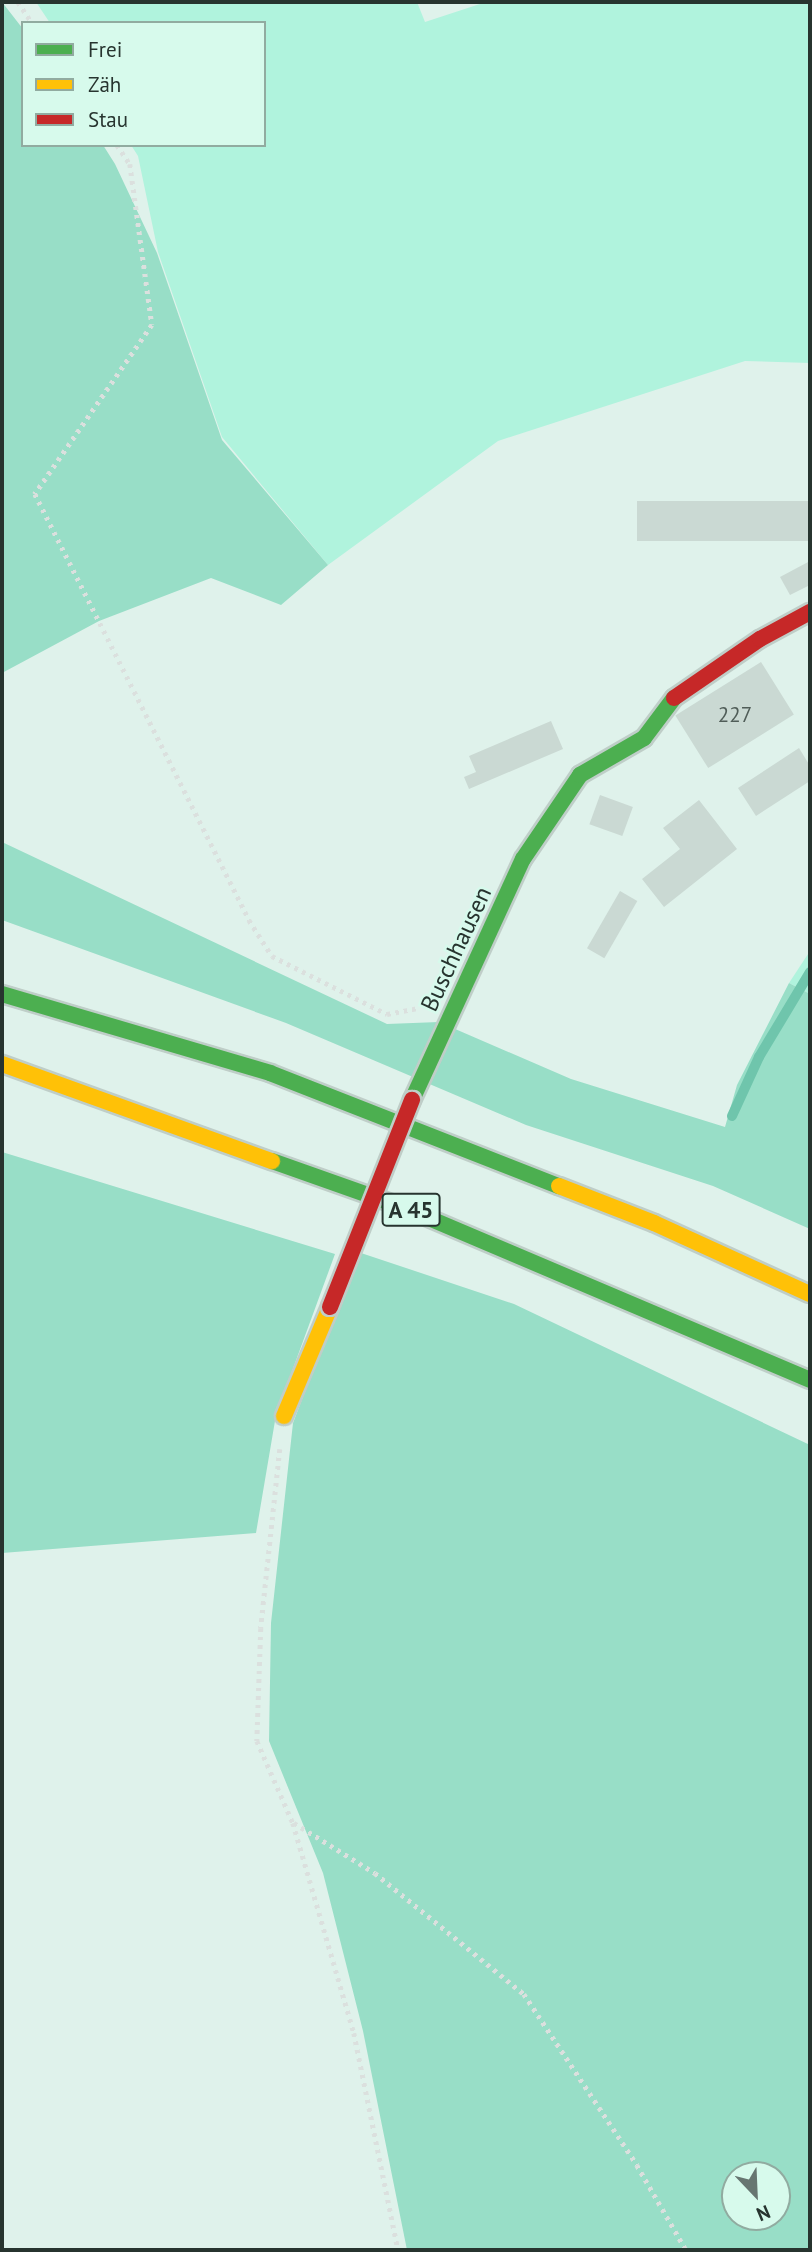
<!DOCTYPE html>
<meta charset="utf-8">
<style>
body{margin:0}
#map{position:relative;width:812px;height:2252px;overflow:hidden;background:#dff2eb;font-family:"PT Sans",sans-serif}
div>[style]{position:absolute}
.green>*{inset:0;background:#b0f3dd}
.forest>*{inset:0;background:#98dec7}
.stream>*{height:10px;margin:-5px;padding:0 5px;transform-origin:5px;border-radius:5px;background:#6fc5ac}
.building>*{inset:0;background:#cad9d3;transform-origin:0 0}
.path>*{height:4.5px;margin-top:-2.25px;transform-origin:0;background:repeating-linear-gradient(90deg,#dbe0de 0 3.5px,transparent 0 8.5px)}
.roads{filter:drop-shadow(2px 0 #bfcec8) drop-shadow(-2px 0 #bfcec8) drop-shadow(0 2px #bfcec8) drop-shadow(0 -2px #bfcec8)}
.fast>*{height:16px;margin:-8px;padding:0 8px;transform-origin:8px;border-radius:8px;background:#4caf50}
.slow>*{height:16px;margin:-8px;padding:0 8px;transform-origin:8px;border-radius:8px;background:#ffc107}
.jam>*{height:16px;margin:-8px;padding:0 8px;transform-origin:8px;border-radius:8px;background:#c62828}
.bridges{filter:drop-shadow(2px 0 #bfcec8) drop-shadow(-2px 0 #bfcec8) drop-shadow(0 2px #bfcec8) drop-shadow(0 -2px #bfcec8)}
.jam-bridge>*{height:16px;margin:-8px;padding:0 8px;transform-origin:8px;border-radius:8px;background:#c62828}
span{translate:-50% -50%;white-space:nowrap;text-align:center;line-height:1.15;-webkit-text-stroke:5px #d7faec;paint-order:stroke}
.number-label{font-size:21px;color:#505d58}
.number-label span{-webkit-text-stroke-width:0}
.shield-label span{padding:2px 5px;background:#d7faec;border:2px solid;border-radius:5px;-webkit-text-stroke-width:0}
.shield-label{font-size:23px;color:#27342f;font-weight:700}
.street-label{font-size:24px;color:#27342f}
.frame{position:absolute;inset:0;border:4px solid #27342f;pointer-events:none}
.legend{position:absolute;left:21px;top:21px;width:245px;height:126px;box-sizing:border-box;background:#d7faec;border:2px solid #91aba0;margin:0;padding:9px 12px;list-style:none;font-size:21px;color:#27342f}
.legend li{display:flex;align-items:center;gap:14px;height:35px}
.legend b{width:35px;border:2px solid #91aba0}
.north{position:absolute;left:721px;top:2161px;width:70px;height:70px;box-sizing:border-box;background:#d7faec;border:2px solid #91aba0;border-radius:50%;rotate:157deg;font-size:19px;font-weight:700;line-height:28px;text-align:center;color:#27342f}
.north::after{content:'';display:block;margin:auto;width:24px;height:32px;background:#677671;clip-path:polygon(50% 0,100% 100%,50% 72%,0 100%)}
</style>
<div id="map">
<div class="green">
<i style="clip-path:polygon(36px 2px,417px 2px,425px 22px,486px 2px,810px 2px,810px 363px,745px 361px,498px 441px,328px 565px,222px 437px,158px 252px,138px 156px,131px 145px,264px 145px,264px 23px,50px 23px)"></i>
<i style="clip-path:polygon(810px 951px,810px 994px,789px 983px)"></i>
</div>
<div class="forest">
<i style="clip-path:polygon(2px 2px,23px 29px,23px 145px,103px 145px,115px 164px,157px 253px,222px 440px,328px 565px,281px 605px,211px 578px,99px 621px,2px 673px)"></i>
<i style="clip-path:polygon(2px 842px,387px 1024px,439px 1022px,571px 1079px,725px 1127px,737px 1085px,789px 983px,810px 994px,810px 1229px,713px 1186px,526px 1125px,286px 1023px,2px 920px)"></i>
<i style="clip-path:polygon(2px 1152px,335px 1254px,276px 1415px,256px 1533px,2px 1553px)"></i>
<i style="clip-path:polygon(evenodd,358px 1252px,514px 1304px,810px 1445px,810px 2250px,407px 2250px,363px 2031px,323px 1873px,269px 1741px,271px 1623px,293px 1423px,358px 1252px,735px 2175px,777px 2175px,777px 2217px,735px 2217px,735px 2175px)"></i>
</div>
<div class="stream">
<i style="left:732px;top:1116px;width:65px;rotate:-65.4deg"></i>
<i style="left:759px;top:1057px;width:99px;rotate:-59deg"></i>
</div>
<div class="building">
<i style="left:810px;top:501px;width:40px;height:173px;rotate:90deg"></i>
<i style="clip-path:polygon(810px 561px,810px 585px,790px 595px,780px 577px)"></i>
<i style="left:761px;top:662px;width:62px;height:101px;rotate:58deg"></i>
<i style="clip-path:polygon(551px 721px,563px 749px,469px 789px,464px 777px,476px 772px,469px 756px)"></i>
<i style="clip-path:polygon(799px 748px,810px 766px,810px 781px,756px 816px,738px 788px)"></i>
<i style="left:600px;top:795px;width:35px;height:31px;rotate:20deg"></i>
<i style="clip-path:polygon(699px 800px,737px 849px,664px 907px,642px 879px,680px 849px,663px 828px)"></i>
<i style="left:620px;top:891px;width:20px;height:66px;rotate:30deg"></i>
</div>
<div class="path">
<i style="left:18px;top:2px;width:25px;rotate:56deg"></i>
<i style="left:117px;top:145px;width:23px;rotate:56deg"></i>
<i style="left:130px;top:164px;width:162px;rotate:82.2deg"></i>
<i style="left:152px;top:325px;width:206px;rotate:124.7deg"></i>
<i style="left:35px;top:494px;width:477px;rotate:63.3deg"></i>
<i style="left:249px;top:920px;width:43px;rotate:57.4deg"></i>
<i style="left:272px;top:956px;width:129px;rotate:26.8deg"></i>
<i style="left:387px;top:1014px;width:31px;rotate:-11deg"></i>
<i style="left:280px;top:1449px;width:180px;rotate:96.1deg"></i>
<i style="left:261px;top:1628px;width:113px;rotate:92deg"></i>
<i style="left:257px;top:1741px;width:90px;rotate:66.3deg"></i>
<i style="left:293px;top:1823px;width:219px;rotate:73.8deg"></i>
<i style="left:354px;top:2033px;width:221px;rotate:78.5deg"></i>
<i style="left:294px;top:1823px;width:95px;rotate:31.7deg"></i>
<i style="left:375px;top:1873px;width:192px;rotate:39.1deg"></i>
<i style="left:524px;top:1994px;width:205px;rotate:56.5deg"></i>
<i style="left:637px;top:2165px;width:98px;rotate:60deg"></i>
</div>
<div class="roads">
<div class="fast">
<i style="left:2px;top:994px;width:279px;rotate:16.4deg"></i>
<i style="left:270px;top:1073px;width:310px;rotate:21.4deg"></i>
<i style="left:412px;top:1100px;width:265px;rotate:-65.3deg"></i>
<i style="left:523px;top:859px;width:102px;rotate:-55.8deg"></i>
<i style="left:580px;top:775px;width:74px;rotate:-30deg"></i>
<i style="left:644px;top:738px;width:50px;rotate:-53.1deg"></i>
<i style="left:272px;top:1161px;width:141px;rotate:19.5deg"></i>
<i style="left:405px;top:1208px;width:440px;rotate:23deg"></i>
</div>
<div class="slow">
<i style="left:2px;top:1064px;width:287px;rotate:19.8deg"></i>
<i style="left:559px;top:1186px;width:102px;rotate:21.3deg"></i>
<i style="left:654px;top:1223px;width:171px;rotate:24.5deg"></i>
<i style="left:284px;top:1416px;width:118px;rotate:-67.1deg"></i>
</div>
<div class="jam">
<i style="left:674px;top:698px;width:104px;rotate:-34.5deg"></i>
<i style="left:760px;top:639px;width:57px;rotate:-28.4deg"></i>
</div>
</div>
<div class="bridges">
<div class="jam-bridge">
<i style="left:330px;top:1307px;width:223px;rotate:-68.4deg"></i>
</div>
</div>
<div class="number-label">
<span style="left:735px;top:715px">227</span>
</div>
<div class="shield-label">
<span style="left:411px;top:1210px">A 45</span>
</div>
<div class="street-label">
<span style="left:456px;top:949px;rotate:-65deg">Buschhausen</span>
</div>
<div class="frame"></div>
<ul class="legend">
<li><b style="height:9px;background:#4caf50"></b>Frei</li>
<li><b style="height:9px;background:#ffc107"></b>Zäh</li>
<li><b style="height:9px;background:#c62828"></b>Stau</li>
</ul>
<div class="north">N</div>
</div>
